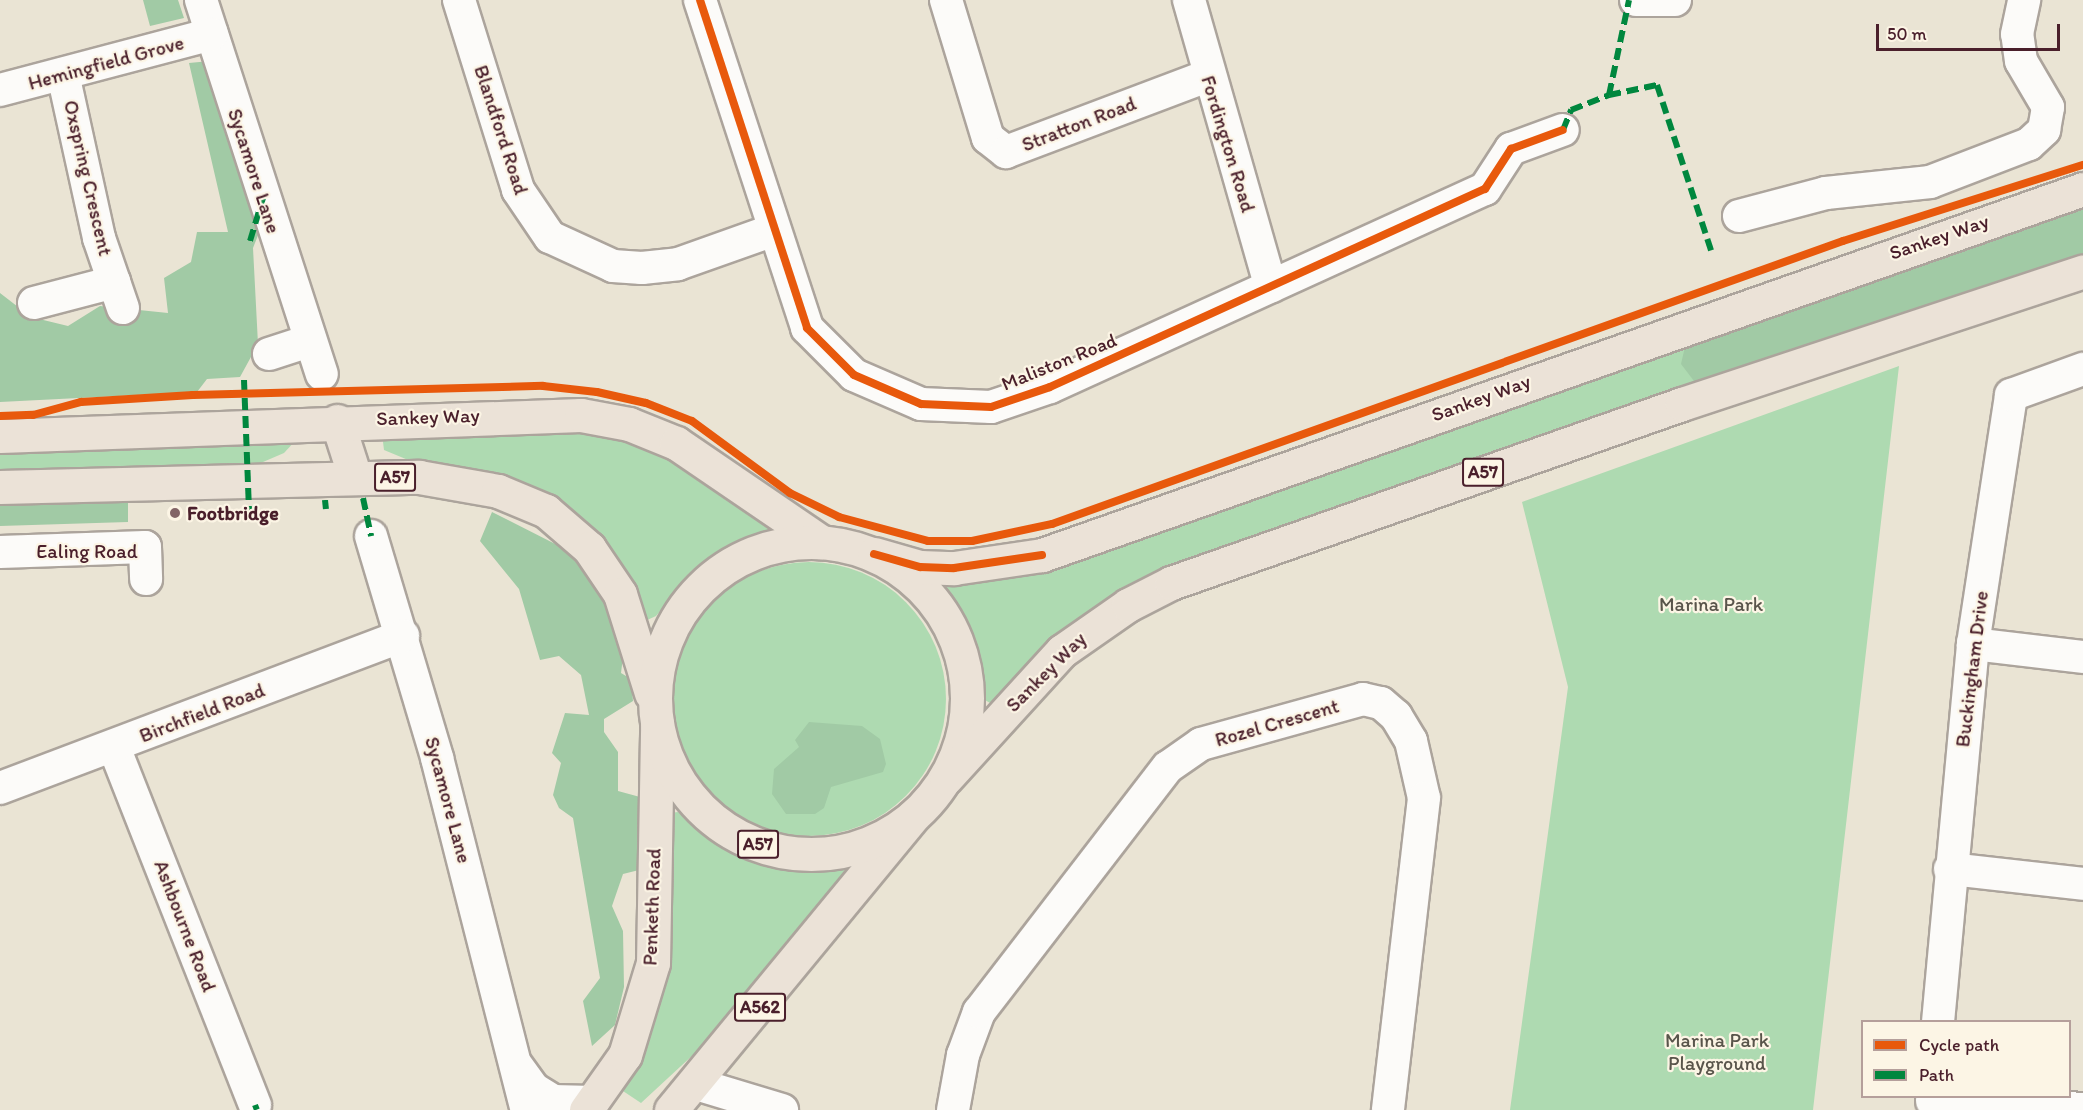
<!DOCTYPE html>
<style>
body{margin:0}
#map{position:relative;width:2083px;height:1110px;overflow:hidden;background:#eae4d4;font-family:Itim,sans-serif}
div>[style]{position:absolute}
.green>*{inset:0;background:#aedab1}
.round{border-radius:50%}
.forest>*{inset:0;background:#a1caa5}
.roads{filter:drop-shadow(2px 0 #aca49c) drop-shadow(-2px 0 #aca49c) drop-shadow(0 2px #aca49c) drop-shadow(0 -2px #aca49c)}
.minor>*{height:32px;margin:-16px;padding:0 16px;transform-origin:16px;border-radius:16px;background:#fcfbf9}
.major>*{height:33px;margin:-16.5px;padding:0 16.5px;transform-origin:16.5px;border-radius:16.5px;background:#ebe2d7}
.highway>*{height:33px;margin:-16.5px;padding:0 16.5px;transform-origin:16.5px;border-radius:16.5px;background:#ebe2d7}
.highway>.ring{margin:-16.5px;padding:0;box-sizing:content-box;background:none;border:33px solid #ebe2d7;border-radius:50%}
.quiet>*{height:6px;margin-top:-3px;transform-origin:0;background:repeating-linear-gradient(90deg,#00873e 0 12px,transparent 0 18px)}
.cycleway>*{height:8px;margin:-4px;padding:0 4px;transform-origin:4px;border-radius:4px;background:#e8590c}
.dots>*{width:16px;height:16px;translate:-50% -50%;box-sizing:border-box;border:3px solid #fcf5e5;border-radius:50%}
span{translate:-50% -50%;white-space:nowrap;text-align:center;line-height:1.15;-webkit-text-stroke:4.5px #fcf5e5;paint-order:stroke}
.shield-label span{padding:2px 4px;background:#fcf5e5;border:2px solid;border-radius:4px;-webkit-text-stroke-width:0}
.shield-label{font-size:18px;color:#4a1f2b;font-weight:700}
.street-label{font-size:20px;color:#4a1f2b}
.poi-label{font-size:20px;color:#4a1f2b;font-weight:700}
.left{translate:0 -50%;text-align:left}
.park-label{font-size:20px;color:#59554b}
.legend{position:absolute;left:1861px;top:1020px;width:210px;height:78px;box-sizing:border-box;background:#fcf5e5;border:2px solid #b59f9b;margin:0;padding:8px 10px;list-style:none;font-size:18px;color:#4a1f2b}
.legend li{display:flex;align-items:center;gap:12px;height:30px}
.legend b{width:30px;border:2px solid #b59f9b}
.scale{position:absolute;left:1876px;top:24px;width:184px;height:27px;box-sizing:border-box;border:3px solid #4a1f2b;border-top:0;padding-left:8px;font-size:18px;line-height:21px;white-space:nowrap;color:#4a1f2b;-webkit-text-stroke:4px #fcf5e5;paint-order:stroke}
</style>
<div id="map">
<div class="green">
<i style="clip-path:polygon(2083px 256px,1119px 593px,1066px 628px,992px 704px,983px 699px,968px 627px,941px 585px,1687px 338px)"></i>
<i style="clip-path:polygon(1899px 366px,1813px 1110px,1510px 1110px,1568px 687px,1522px 502px)"></i>
<i style="clip-path:polygon(528px 426px,603px 432px,655px 448px,770px 530px,700px 565px,656px 616px,645px 621px,483px 472px,413px 462px,384px 450px,383px 442px,384px 435px)"></i>
<i style="clip-path:polygon(296px 440px,284px 453px,256px 465px,0 473px,0 450px)"></i>
<i class="round" style="left:672px;top:562px;width:274px;height:274px"></i>
<i style="clip-path:polygon(678px 812px,717px 845px,746px 859px,784px 868px,854px 868px,721px 1029px,641px 1103px,620px 1089px,670px 813px)"></i>
</div>
<div class="forest">
<i style="clip-path:polygon(143px 0,178px 0,184px 18px,150px 26px)"></i>
<i style="clip-path:polygon(210px 61px,262px 225px,253px 248px,258px 344px,240px 377px,207px 379px,197px 392px,0 402px,0 293px,31px 317px,68px 326px,100px 306px,168px 313px,164px 278px,191px 262px,197px 232px,228px 232px,189px 63px)"></i>
<i style="clip-path:polygon(2083px 200px,2083px 256px,1697px 385px,1681px 364px,1687px 338px)"></i>
<i style="clip-path:polygon(69px 491px,128px 503px,128px 522px,0 526px,0 494px)"></i>
<i style="clip-path:polygon(492px 512px,571px 552px,591px 575px,609px 603px,624px 649px,621px 673px,631px 679px,633px 701px,604px 719px,604px 732px,618px 752px,618px 791px,640px 797px,643px 869px,623px 874px,612px 906px,623px 931px,624px 987px,615px 1025px,592px 1046px,583px 1001px,600px 978px,573px 818px,559px 808px,553px 795px,561px 763px,552px 753px,565px 713px,589px 715px,581px 675px,559px 656px,540px 660px,519px 589px,480px 541px)"></i>
<i style="clip-path:polygon(809px 722px,862px 726px,880px 739px,886px 764px,883px 772px,831px 787px,824px 808px,815px 814px,786px 814px,772px 794px,774px 769px,799px 747px,795px 740px)"></i>
</div>
<div class="roads">
<div class="minor">
<i style="left:201px;top:0;width:393px;rotate:72.1deg"></i>
<i style="left:459px;top:0;width:199px;rotate:72.7deg"></i>
<i style="left:518px;top:190px;width:57px;rotate:55.8deg"></i>
<i style="left:550px;top:237px;width:69px;rotate:24.7deg"></i>
<i style="left:613px;top:266px;width:29px;rotate:4deg"></i>
<i style="left:642px;top:268px;width:36px;rotate:-6deg"></i>
<i style="left:678px;top:264px;width:99px;rotate:-19.5deg"></i>
<i style="left:700px;top:0;width:345px;rotate:71.9deg"></i>
<i style="left:807px;top:328px;width:66px;rotate:45deg"></i>
<i style="left:854px;top:375px;width:73px;rotate:23.4deg"></i>
<i style="left:921px;top:404px;width:70px;rotate:2.5deg"></i>
<i style="left:991px;top:407px;width:62px;rotate:-18.7deg"></i>
<i style="left:1050px;top:387px;width:478px;rotate:-24.5deg"></i>
<i style="left:1485px;top:189px;width:48px;rotate:-57deg"></i>
<i style="left:1511px;top:149px;width:55px;rotate:-20.1deg"></i>
<i style="left:946px;top:0;width:144px;rotate:73.1deg"></i>
<i style="left:988px;top:138px;width:23px;rotate:38deg"></i>
<i style="left:1006px;top:152px;width:215px;rotate:-20.7deg"></i>
<i style="left:1189px;top:0;width:298px;rotate:74.1deg"></i>
<i style="left:1636px;top:0;width:39px"></i>
<i style="left:63px;top:74px;width:168px;rotate:77.6deg"></i>
<i style="left:99px;top:238px;width:74px;rotate:71.1deg"></i>
<i style="left:0;top:90px;width:219px;rotate:-14.8deg"></i>
<i style="left:1739px;top:216px;width:90px;rotate:-14.8deg"></i>
<i style="left:1826px;top:193px;width:105px;rotate:-6deg"></i>
<i style="left:1930px;top:182px;width:106px;rotate:-21deg"></i>
<i style="left:2029px;top:144px;width:21px;rotate:-43deg"></i>
<i style="left:2044px;top:130px;width:23px;rotate:-80deg"></i>
<i style="left:2048px;top:107px;width:53px;rotate:-120.4deg"></i>
<i style="left:2021px;top:61px;width:27px;rotate:-98deg"></i>
<i style="left:2017px;top:34px;width:35px;rotate:-78deg"></i>
<i style="left:34px;top:303px;width:83px;rotate:-14.7deg"></i>
<i style="left:269px;top:354px;width:42px;rotate:-18deg"></i>
<i style="left:371px;top:536px;width:232px;rotate:73.4deg"></i>
<i style="left:437px;top:758px;width:363px;rotate:75.7deg"></i>
<i style="left:0;top:552px;width:145px;rotate:-2deg"></i>
<i style="left:145px;top:547px;width:32px;rotate:88deg"></i>
<i style="left:1973px;top:644px;width:111px;rotate:6.7deg"></i>
<i style="left:114px;top:747px;width:385px;rotate:68.5deg"></i>
<i style="left:0;top:788px;width:431px;rotate:-20.7deg"></i>
<i style="left:1950px;top:869px;width:134px;rotate:6.4deg"></i>
<i style="left:1938px;top:1022px;width:380px;rotate:-84.7deg"></i>
<i style="left:1973px;top:644px;width:252px;rotate:-81.3deg"></i>
<i style="left:2011px;top:395px;width:77px;rotate:-19.9deg"></i>
<i style="left:517px;top:1066px;width:29px;rotate:54deg"></i>
<i style="left:534px;top:1089px;width:22px;rotate:32deg"></i>
<i style="left:553px;top:1101px;width:40px;rotate:1.4deg"></i>
<i style="left:696px;top:1084px;width:90px;rotate:16.8deg"></i>
<i style="left:1932px;top:1101px;width:151px;rotate:3deg"></i>
<i style="left:953px;top:1110px;width:56px;rotate:-79.7deg"></i>
<i style="left:963px;top:1055px;width:46px;rotate:-69.6deg"></i>
<i style="left:979px;top:1012px;width:309px;rotate:-52.4deg"></i>
<i style="left:1168px;top:767px;width:40px;rotate:-34.9deg"></i>
<i style="left:1201px;top:744px;width:168px;rotate:-15.5deg"></i>
<i style="left:1363px;top:699px;width:18px;rotate:13deg"></i>
<i style="left:1381px;top:703px;width:20px;rotate:41deg"></i>
<i style="left:1396px;top:716px;width:29px;rotate:59deg"></i>
<i style="left:1411px;top:741px;width:58px;rotate:77.2deg"></i>
<i style="left:1424px;top:798px;width:314px;rotate:96.6deg"></i>
</div>
<div class="major">
<i style="left:586px;top:1110px;width:67px;rotate:-54.7deg"></i>
<i style="left:625px;top:1055px;width:96px;rotate:-73.1deg"></i>
<i style="left:653px;top:963px;width:239px;rotate:-89deg"></i>
<i style="left:671px;top:1110px;width:379px;rotate:-50.5deg"></i>
</div>
<div class="highway">
<i style="left:337px;top:421px;width:59px;rotate:72.2deg"></i>
<i style="left:0;top:436px;width:581px;rotate:-2.07deg"></i>
<i style="left:581px;top:415px;width:49px;rotate:10.6deg"></i>
<i style="left:629px;top:424px;width:51px;rotate:22deg"></i>
<i style="left:676px;top:443px;width:176px;rotate:34.3deg"></i>
<i style="left:0;top:487px;width:419px;rotate:-1.4deg"></i>
<i style="left:419px;top:477px;width:80px;rotate:10deg"></i>
<i style="left:498px;top:491px;width:52px;rotate:22.6deg"></i>
<i style="left:546px;top:511px;width:57px;rotate:40.7deg"></i>
<i style="left:589px;top:548px;width:55px;rotate:56deg"></i>
<i style="left:620px;top:594px;width:104px;rotate:72.6deg"></i>
<i class="ring" style="left:655px;top:542px;width:279px;height:279px"></i>
<i style="left:874px;top:554px;width:48px;rotate:15.8deg"></i>
<i style="left:920px;top:567px;width:34px;rotate:2deg"></i>
<i style="left:954px;top:568px;width:89px;rotate:-8.4deg"></i>
<i style="left:1042px;top:555px;width:1103px;rotate:-19.37deg"></i>
<i style="left:946px;top:778px;width:172px;rotate:-47.6deg"></i>
<i style="left:1062px;top:651px;width:80px;rotate:-34.9deg"></i>
<i style="left:1128px;top:605px;width:48px;rotate:-27.1deg"></i>
<i style="left:1171px;top:583px;width:541px;rotate:-19.31deg"></i>
<i style="left:1682px;top:404px;width:422px;rotate:-18.3deg"></i>
</div>
</div>
<div class="quiet">
<i style="left:1609px;top:95px;width:49px;rotate:-11.8deg"></i>
<i style="left:1657px;top:85px;width:180px;rotate:71.9deg"></i>
<i style="left:1563px;top:130px;width:22px;rotate:-68deg"></i>
<i style="left:1571px;top:110px;width:41px;rotate:-21.5deg"></i>
<i style="left:1609px;top:95px;width:97px;rotate:-78.1deg"></i>
<i style="left:250px;top:241px;width:45px;rotate:-73.2deg"></i>
<i style="left:244px;top:380px;width:132px;rotate:87.8deg"></i>
<i style="left:363px;top:498px;width:39px;rotate:78deg"></i>
<i style="left:325px;top:500px;width:9px;rotate:84deg"></i>
<i style="left:255px;top:1105px;width:5px;rotate:68deg"></i>
</div>
<div class="cycleway">
<i style="left:700px;top:0;width:345px;rotate:71.9deg"></i>
<i style="left:807px;top:328px;width:66px;rotate:45deg"></i>
<i style="left:854px;top:375px;width:73px;rotate:23.4deg"></i>
<i style="left:921px;top:404px;width:70px;rotate:2.5deg"></i>
<i style="left:991px;top:407px;width:62px;rotate:-18.7deg"></i>
<i style="left:1050px;top:387px;width:478px;rotate:-24.5deg"></i>
<i style="left:1485px;top:189px;width:48px;rotate:-57deg"></i>
<i style="left:1511px;top:149px;width:55px;rotate:-20.1deg"></i>
<i style="left:0;top:416px;width:33px;rotate:-2deg"></i>
<i style="left:33px;top:415px;width:50px;rotate:-15.2deg"></i>
<i style="left:81px;top:402px;width:112px;rotate:-3.6deg"></i>
<i style="left:193px;top:395px;width:350px;rotate:-1.5deg"></i>
<i style="left:543px;top:386px;width:54px;rotate:6.3deg"></i>
<i style="left:597px;top:392px;width:50px;rotate:12.7deg"></i>
<i style="left:646px;top:403px;width:49px;rotate:21.4deg"></i>
<i style="left:692px;top:421px;width:122px;rotate:36.3deg"></i>
<i style="left:790px;top:493px;width:55px;rotate:26.1deg"></i>
<i style="left:839px;top:517px;width:92px;rotate:15.1deg"></i>
<i style="left:928px;top:541px;width:44px"></i>
<i style="left:972px;top:541px;width:82px;rotate:-12deg"></i>
<i style="left:1052px;top:524px;width:840px;rotate:-19.69deg"></i>
<i style="left:1843px;top:241px;width:252px;rotate:-17.6deg"></i>
<i style="left:874px;top:554px;width:48px;rotate:15.8deg"></i>
<i style="left:920px;top:567px;width:34px;rotate:2deg"></i>
<i style="left:954px;top:568px;width:89px;rotate:-8.4deg"></i>
</div>
<div class="dots">
<i style="left:175px;top:513px;background:#826466"></i>
</div>
<div class="shield-label">
<span style="left:1483px;top:472px">A57</span>
<span style="left:395px;top:477px">A57</span>
<span style="left:758px;top:844px">A57</span>
<span style="left:760px;top:1007px">A562</span>
</div>
<div class="street-label">
<span style="left:106px;top:63px;rotate:-15deg">Hemingfield Grove</span>
<span style="left:1079px;top:124px;rotate:-21deg">Stratton Road</span>
<span style="left:501px;top:130px;rotate:72deg">Blandford Road</span>
<span style="left:1228px;top:144px;rotate:73deg">Fordington Road</span>
<span style="left:254px;top:171px;rotate:72deg">Sycamore Lane</span>
<span style="left:88px;top:178px;rotate:77deg">Oxspring Crescent</span>
<span style="left:1939px;top:237px;rotate:-19deg">Sankey Way</span>
<span style="left:1059px;top:362px;rotate:-22deg">Maliston Road</span>
<span style="left:1481px;top:398px;rotate:-20deg">Sankey Way</span>
<span style="left:428px;top:417px;rotate:-2deg">Sankey Way</span>
<span style="left:87px;top:551px">Ealing Road</span>
<span style="left:1972px;top:669px;rotate:-83deg">Buckingham Drive</span>
<span style="left:1046px;top:672px;rotate:-45deg">Sankey Way</span>
<span style="left:202px;top:713px;rotate:-21deg">Birchfield Road</span>
<span style="left:1277px;top:723px;rotate:-16deg">Rozel Crescent</span>
<span style="left:448px;top:800px;rotate:75deg">Sycamore Lane</span>
<span style="left:652px;top:907px;rotate:-88deg">Penketh Road</span>
<span style="left:185px;top:926px;rotate:69deg">Ashbourne Road</span>
</div>
<div class="poi-label">
<span class="left" style="left:187px;top:513px">Footbridge</span>
</div>
<div class="park-label">
<span style="left:1711px;top:604px">Marina Park</span>
<span style="left:1717px;top:1052px">Marina Park<br>Playground</span>
</div>
<ul class="legend">
<li><b style="height:8px;background:#e8590c"></b>Cycle path</li>
<li><b style="height:8px;background:#00873e"></b>Path</li>
</ul>
<div class="scale">50 m</div>
</div>
